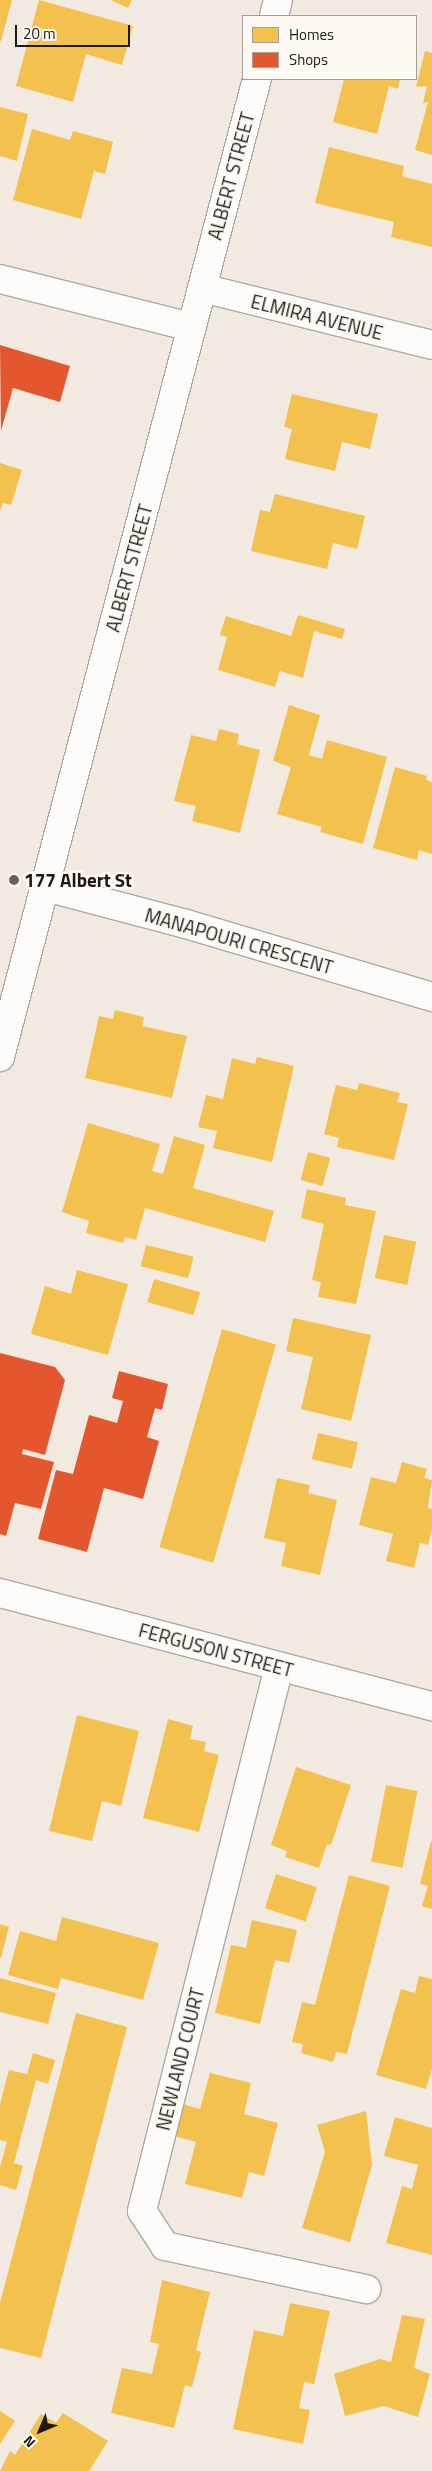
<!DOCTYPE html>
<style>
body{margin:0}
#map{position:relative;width:432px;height:2471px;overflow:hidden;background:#f2eae1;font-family:"Titillium Web",sans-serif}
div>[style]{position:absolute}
.homes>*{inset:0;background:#f2c14e;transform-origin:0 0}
.shops>*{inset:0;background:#e4572e}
.roads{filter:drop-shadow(1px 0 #aea9a2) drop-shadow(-1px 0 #aea9a2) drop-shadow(0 1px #aea9a2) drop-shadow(0 -1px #aea9a2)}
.street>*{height:28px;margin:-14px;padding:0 14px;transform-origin:14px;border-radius:14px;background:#fdfcfa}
.secondary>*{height:28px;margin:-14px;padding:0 14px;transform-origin:14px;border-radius:14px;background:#fdfcfa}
.dots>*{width:14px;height:14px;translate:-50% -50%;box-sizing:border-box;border:2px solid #fff9f3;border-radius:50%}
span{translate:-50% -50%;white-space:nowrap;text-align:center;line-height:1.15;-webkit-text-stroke:5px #fff9f3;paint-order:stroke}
.street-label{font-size:19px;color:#1e1913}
.poi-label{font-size:19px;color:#1e1913;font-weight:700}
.left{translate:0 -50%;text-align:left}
.legend{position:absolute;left:242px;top:15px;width:175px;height:65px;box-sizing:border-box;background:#fff9f3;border:1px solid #a59f99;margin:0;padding:6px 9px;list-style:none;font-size:15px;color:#1e1913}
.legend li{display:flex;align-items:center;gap:10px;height:25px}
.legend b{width:25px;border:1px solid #a59f99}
.north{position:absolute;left:15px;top:2406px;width:50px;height:50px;-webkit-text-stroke:4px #fff9f3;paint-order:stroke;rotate:225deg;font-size:14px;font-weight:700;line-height:20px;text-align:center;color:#1e1913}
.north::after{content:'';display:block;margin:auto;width:18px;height:22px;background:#1e1913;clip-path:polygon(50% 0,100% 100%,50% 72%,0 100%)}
.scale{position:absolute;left:15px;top:25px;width:115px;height:22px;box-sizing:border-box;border:2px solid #1e1913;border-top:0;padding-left:6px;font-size:15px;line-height:18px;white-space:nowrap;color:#1e1913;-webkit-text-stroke:4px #fff9f3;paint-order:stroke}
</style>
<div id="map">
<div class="homes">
<i style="clip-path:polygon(0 0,12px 0,1px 41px,0 41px)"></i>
<i style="clip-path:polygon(39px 0,133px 26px,122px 65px,86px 54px,73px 102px,16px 86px)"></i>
<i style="clip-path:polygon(111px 0,132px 0,128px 8px)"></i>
<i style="clip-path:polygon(425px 51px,432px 53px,432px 155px,415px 150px,428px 102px,423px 103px,427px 86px,416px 87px)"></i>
<i style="clip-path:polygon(344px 79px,400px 79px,398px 89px,389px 86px,377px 134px,333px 122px)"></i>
<i style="clip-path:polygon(0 107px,28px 114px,17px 161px,0 156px)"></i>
<i style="clip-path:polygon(32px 129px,70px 140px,73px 131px,113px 142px,105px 174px,94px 171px,81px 219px,13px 200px)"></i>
<i style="clip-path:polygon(329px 147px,404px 166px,402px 176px,432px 184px,432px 247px,391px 237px,394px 222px,315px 203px)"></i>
<i style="clip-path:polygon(292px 394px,378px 414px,370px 449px,342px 442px,335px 471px,285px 459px,292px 429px,284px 427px)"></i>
<i style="clip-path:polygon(0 463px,22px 470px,11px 505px,3px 503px,0 511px)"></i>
<i style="clip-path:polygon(275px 494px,365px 516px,357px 549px,333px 543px,327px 569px,251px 551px,260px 510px,270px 512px)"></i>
<i style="clip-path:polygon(298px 615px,345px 629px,342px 639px,314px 631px,303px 678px,280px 671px,275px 687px,218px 670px,227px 637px,220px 635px,226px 616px,291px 636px)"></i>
<i style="clip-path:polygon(289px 705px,320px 715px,309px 755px,322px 759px,327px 740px,387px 757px,363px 844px,320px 832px,322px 827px,277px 814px,291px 767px,273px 761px)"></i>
<i style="clip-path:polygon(219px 729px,239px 734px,237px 744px,260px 750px,240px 833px,192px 821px,196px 806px,174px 801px,191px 735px,216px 741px)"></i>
<i style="clip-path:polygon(395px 767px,427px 776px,426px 780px,432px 782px,432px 854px,419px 850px,417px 860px,373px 848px)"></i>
<i style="clip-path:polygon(115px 1010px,144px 1017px,142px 1026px,187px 1036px,172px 1098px,85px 1078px,99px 1016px,113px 1019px)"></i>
<i style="clip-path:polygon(257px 1057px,294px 1066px,272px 1162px,213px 1148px,217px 1131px,198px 1127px,206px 1095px,223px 1099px,232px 1058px,255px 1064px)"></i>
<i style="clip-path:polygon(359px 1083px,400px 1093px,397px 1102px,408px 1104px,394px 1160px,337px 1147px,339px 1138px,324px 1134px,336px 1085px,357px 1090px)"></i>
<i style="clip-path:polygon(88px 1123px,160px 1144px,152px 1171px,163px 1174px,174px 1136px,205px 1145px,193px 1188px,274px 1211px,265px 1242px,145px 1208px,136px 1240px,125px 1237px,123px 1243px,86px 1233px,89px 1221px,62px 1212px)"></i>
<i style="left:308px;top:1152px;width:23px;height:29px;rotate:15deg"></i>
<i style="clip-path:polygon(307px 1189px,346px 1198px,345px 1205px,376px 1211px,356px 1304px,318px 1297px,321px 1282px,312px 1280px,324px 1224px,301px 1218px)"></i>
<i style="left:384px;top:1235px;width:33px;height:44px;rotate:12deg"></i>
<i style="left:146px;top:1245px;width:49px;height:22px;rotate:14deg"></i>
<i style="clip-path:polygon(77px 1270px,128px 1284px,108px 1355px,31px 1334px,45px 1286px,71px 1294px)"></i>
<i style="left:154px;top:1279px;width:48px;height:24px;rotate:16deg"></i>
<i style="clip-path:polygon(293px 1318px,371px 1335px,351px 1421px,301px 1409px,313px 1357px,286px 1351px)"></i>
<i style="left:222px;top:1329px;width:56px;height:227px;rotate:16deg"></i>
<i style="left:318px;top:1433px;width:41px;height:27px;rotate:13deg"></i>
<i style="clip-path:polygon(402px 1462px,427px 1469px,424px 1478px,432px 1480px,428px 1508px,432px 1509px,432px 1530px,428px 1545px,420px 1543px,414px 1568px,386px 1561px,393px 1534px,359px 1525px,371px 1477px,396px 1483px)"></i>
<i style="clip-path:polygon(277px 1478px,310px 1485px,308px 1493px,337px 1500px,320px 1575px,281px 1566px,286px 1543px,264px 1538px)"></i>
<i style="clip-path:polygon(77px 1715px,139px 1731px,121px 1806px,102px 1801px,92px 1841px,49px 1831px)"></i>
<i style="clip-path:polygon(168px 1719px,193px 1726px,190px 1739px,206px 1742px,204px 1751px,219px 1755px,199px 1832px,143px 1818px)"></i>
<i style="clip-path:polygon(296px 1767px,351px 1785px,331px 1845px,327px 1844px,319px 1868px,285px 1857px,287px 1851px,271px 1845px)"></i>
<i style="left:386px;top:1785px;width:32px;height:78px;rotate:11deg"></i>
<i style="clip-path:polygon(431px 1841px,432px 1841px,432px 1909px,422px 1906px,428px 1886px,420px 1884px)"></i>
<i style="left:276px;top:1874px;width:43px;height:36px;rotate:18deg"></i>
<i style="clip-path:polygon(349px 1875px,390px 1886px,347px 2054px,336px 2052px,333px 2062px,301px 2053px,303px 2044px,292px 2042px,302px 2002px,315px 2005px)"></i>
<i style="clip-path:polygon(62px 1917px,159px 1943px,143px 2000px,61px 1978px,58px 1989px,8px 1975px,20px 1931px,56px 1941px)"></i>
<i style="clip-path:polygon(252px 1920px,297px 1930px,289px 1963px,275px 1960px,260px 2024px,215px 2013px,231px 1945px,246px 1948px)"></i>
<i style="clip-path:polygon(0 1924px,9px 1927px,1px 1958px,0 1957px)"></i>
<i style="clip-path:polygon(419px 1976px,432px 1979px,432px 2069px,426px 2089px,376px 2075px,401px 1989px,415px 1993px)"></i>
<i style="clip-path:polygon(0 1978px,56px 1993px,48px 2024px,0 2012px)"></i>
<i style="clip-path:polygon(76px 2013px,127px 2027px,41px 2358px,0 2348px,0 2303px)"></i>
<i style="clip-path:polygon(33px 2053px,55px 2060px,48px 2084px,36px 2080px,14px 2163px,23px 2166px,16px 2190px,0 2185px,0 2167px,7px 2142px,0 2140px,0 2104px,9px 2070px,27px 2074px)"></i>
<i style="clip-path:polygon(210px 2073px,251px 2083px,244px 2114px,278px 2123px,264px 2176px,249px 2172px,242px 2198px,185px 2184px,196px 2142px,171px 2135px,179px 2103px,200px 2109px)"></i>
<i style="clip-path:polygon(366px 2111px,372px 2165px,350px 2242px,302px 2228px,325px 2152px,317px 2125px)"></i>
<i style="clip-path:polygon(395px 2117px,432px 2128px,432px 2255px,386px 2243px,402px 2186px,412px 2189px,418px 2165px,384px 2156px)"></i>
<i style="clip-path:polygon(162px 2280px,210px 2292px,196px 2350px,201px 2352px,192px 2387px,185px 2385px,174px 2428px,111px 2413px,122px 2368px,152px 2374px,159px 2344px,150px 2342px)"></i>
<i style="clip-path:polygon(290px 2303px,330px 2311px,314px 2384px,304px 2382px,299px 2408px,310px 2410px,303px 2444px,233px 2429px,254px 2330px,283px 2336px)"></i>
<i style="clip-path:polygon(402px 2315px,425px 2319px,414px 2368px,430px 2374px,418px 2417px,384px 2406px,345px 2416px,334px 2374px,380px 2359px,391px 2362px)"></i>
<i style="clip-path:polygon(0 2411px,15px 2421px,0 2444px)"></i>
<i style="clip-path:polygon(63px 2413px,108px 2441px,89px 2471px,0 2471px,10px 2451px,15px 2455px,41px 2414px,56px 2423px)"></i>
</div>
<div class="shops">
<i style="clip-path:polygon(0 345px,70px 366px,60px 402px,13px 388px,1px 431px)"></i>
<i style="clip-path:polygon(0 1353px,55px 1367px,65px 1380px,45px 1455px,23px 1449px,22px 1454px,54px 1462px,41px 1509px,15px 1503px,6px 1536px,0 1534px)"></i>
<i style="clip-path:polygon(119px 1371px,168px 1384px,162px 1410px,155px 1408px,147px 1437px,159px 1441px,143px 1499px,104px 1488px,87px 1552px,38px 1539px,56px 1470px,73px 1474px,89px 1415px,117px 1423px,123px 1401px,112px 1398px)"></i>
</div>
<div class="roads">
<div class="street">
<i style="left:0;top:279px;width:197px;rotate:14.1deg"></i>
<i style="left:202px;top:288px;width:237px;rotate:13.9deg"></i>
<i style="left:46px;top:887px;width:145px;rotate:14.8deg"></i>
<i style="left:186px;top:924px;width:257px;rotate:16.5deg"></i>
<i style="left:279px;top:1667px;width:561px;rotate:104.14deg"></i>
<i style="left:142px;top:2211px;width:42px;rotate:56.7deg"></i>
<i style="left:165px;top:2246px;width:206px;rotate:12.1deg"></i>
</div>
<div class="secondary">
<i style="left:274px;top:16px;width:16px;rotate:-76deg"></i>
<i style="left:0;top:1057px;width:1011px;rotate:-75.28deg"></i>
<i style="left:0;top:1593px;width:447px;rotate:14.7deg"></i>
</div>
</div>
<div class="dots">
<i style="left:14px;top:880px;background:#68625b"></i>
</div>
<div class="street-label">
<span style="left:231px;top:176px;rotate:-75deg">ALBERT STREET</span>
<span style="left:317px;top:317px;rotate:14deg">ELMIRA AVENUE</span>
<span style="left:129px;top:568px;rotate:-75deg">ALBERT STREET</span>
<span style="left:239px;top:941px;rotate:16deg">MANAPOURI CRESCENT</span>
<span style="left:216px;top:1650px;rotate:15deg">FERGUSON STREET</span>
<span style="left:180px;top:2059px;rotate:-76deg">NEWLAND COURT</span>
</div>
<div class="poi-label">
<span class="left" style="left:24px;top:880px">177 Albert St</span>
</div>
<ul class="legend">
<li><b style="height:14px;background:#f2c14e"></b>Homes</li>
<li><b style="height:14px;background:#e4572e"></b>Shops</li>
</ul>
<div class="north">N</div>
<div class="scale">20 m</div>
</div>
